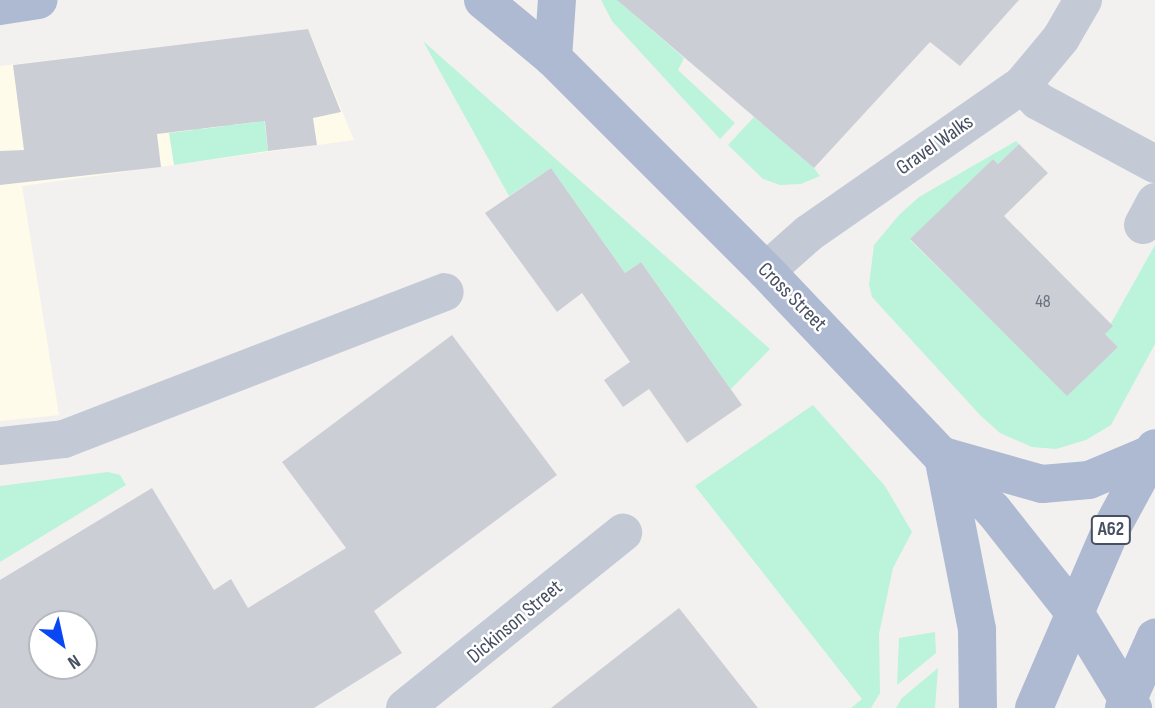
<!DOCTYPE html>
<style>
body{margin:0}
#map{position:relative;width:1155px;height:708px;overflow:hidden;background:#f3f1f0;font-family:"Sofia Sans Condensed",sans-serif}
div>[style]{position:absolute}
.commercial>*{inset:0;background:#fefbea}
.green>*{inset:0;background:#bcf3db}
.building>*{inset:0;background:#ccced6}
.minor>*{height:38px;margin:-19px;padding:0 19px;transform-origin:19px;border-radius:19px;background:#c3cad6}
.major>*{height:38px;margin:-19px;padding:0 19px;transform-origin:19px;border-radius:19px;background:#aebad1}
span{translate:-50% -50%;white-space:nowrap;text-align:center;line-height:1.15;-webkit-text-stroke:5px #fff;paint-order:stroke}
.number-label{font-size:18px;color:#686f7e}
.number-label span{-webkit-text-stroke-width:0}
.shield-label span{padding:2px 5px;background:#fff;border:2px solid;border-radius:5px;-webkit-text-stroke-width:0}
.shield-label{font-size:19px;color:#474f60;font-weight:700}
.street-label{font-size:21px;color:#474f60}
.north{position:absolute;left:28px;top:610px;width:70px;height:70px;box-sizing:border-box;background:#fff;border:2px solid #b5b9bf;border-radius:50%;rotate:147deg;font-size:19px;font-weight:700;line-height:28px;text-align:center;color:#474f60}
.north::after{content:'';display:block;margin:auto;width:24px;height:32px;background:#0946f4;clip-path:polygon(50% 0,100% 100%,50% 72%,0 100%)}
</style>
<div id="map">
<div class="commercial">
<i style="clip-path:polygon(308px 29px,354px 140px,22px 186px,59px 415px,0 421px,0 66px)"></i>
</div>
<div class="green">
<i style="clip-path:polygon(601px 0,627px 0,623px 5px,684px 58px,678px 70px,735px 123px,720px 139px,612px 21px)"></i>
<i style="clip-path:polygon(423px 41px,770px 349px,731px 389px,641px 262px,625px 273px,551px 168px,509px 196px)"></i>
<i style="clip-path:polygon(262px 98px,268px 151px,174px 165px,169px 133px,193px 130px,191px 108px,199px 107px,202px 129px,225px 126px,231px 102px,233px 125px,256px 122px)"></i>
<i style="clip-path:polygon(754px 117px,814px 168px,820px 176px,801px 184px,780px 185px,763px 179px,728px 145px)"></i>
<i style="clip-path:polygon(1016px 141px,1019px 144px,998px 164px,993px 159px,910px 240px,1067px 395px,1118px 347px,1105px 334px,1155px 245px,1155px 344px,1111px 425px,1086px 440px,1056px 449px,1032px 447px,1000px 433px,980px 415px,872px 297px,869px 285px,874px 245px,899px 215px,919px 197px)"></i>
<i style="clip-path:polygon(813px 405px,885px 486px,912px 532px,893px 568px,879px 634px,880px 693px,871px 708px,851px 708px,862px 699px,695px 486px)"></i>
<i style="clip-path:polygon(108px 472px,120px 475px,126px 485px,0 562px,0 486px)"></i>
<i style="clip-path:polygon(935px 632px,936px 653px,897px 685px,899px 638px)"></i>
<i style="clip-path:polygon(938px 668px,935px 708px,896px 708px,902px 698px)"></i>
</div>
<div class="building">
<i style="clip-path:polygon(617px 0,1019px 0,960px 66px,930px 42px,814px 168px)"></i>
<i style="clip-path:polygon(308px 29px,341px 112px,313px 118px,317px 145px,268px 151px,265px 121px,157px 134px,161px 167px,0 185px,0 151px,24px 150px,13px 65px)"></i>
<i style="clip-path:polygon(1019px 144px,1048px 173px,1004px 216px,1113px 326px,1105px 334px,1118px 347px,1067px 396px,910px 239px,993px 159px,998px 164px)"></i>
<i style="clip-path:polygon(551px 168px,625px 273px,641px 262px,742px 405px,687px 443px,649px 389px,623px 407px,604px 380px,630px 362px,582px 293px,557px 312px,485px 213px)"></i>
<i style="clip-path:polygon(evenodd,452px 335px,557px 475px,374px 611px,402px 653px,314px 708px,0 708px,0 580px,152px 488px,214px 590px,231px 579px,248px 608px,346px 548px,282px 462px,452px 335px,42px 624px,84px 624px,84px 666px,42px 666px,42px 624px)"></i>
<i style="clip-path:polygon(679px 608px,758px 708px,551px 708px)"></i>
</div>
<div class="minor">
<i style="left:1022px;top:85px;width:23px;rotate:45deg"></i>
<i style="left:1038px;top:101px;width:133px;rotate:28.3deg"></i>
<i style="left:1143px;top:225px;width:26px;rotate:-62deg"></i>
<i style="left:766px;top:271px;width:57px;rotate:-41.5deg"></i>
<i style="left:809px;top:233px;width:259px;rotate:-34.8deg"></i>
<i style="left:1022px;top:85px;width:61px;rotate:-50.3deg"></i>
<i style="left:1061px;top:38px;width:44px;rotate:-59.9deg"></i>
<i style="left:0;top:446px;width:64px;rotate:-6.2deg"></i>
<i style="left:64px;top:439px;width:408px;rotate:-21.1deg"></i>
<i style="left:405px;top:708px;width:280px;rotate:-38.8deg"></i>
</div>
<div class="major">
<i style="left:483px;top:0;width:91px;rotate:39.6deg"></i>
<i style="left:553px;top:58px;width:301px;rotate:45deg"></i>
<i style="left:766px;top:271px;width:330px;rotate:46.5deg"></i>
<i style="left:993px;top:510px;width:135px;rotate:51.6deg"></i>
<i style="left:1077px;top:616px;width:108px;rotate:58.7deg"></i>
<i style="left:0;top:6px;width:39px;rotate:-9deg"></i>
<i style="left:553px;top:58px;width:58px;rotate:-86.1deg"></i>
<i style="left:943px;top:456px;width:177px;rotate:78.9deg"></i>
<i style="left:977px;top:630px;width:78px;rotate:89.3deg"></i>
<i style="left:943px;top:456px;width:103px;rotate:15.8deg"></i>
<i style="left:1042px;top:484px;width:47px;rotate:-4.9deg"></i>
<i style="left:1089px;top:480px;width:67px;rotate:-22.8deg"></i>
<i style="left:1034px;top:708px;width:195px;rotate:-66.7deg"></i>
<i style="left:1111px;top:529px;width:92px;rotate:-61.5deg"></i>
<i style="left:1124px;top:708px;width:77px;rotate:-66.1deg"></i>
</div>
<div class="number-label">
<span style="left:1043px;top:302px">48</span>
</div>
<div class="shield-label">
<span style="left:1111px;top:530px">A62</span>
</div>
<div class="street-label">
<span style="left:935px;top:145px;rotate:-35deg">Gravel Walks</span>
<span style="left:792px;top:297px;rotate:45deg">Cross Street</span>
<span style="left:515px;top:622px;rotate:-40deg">Dickinson Street</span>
</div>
<div class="north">N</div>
</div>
